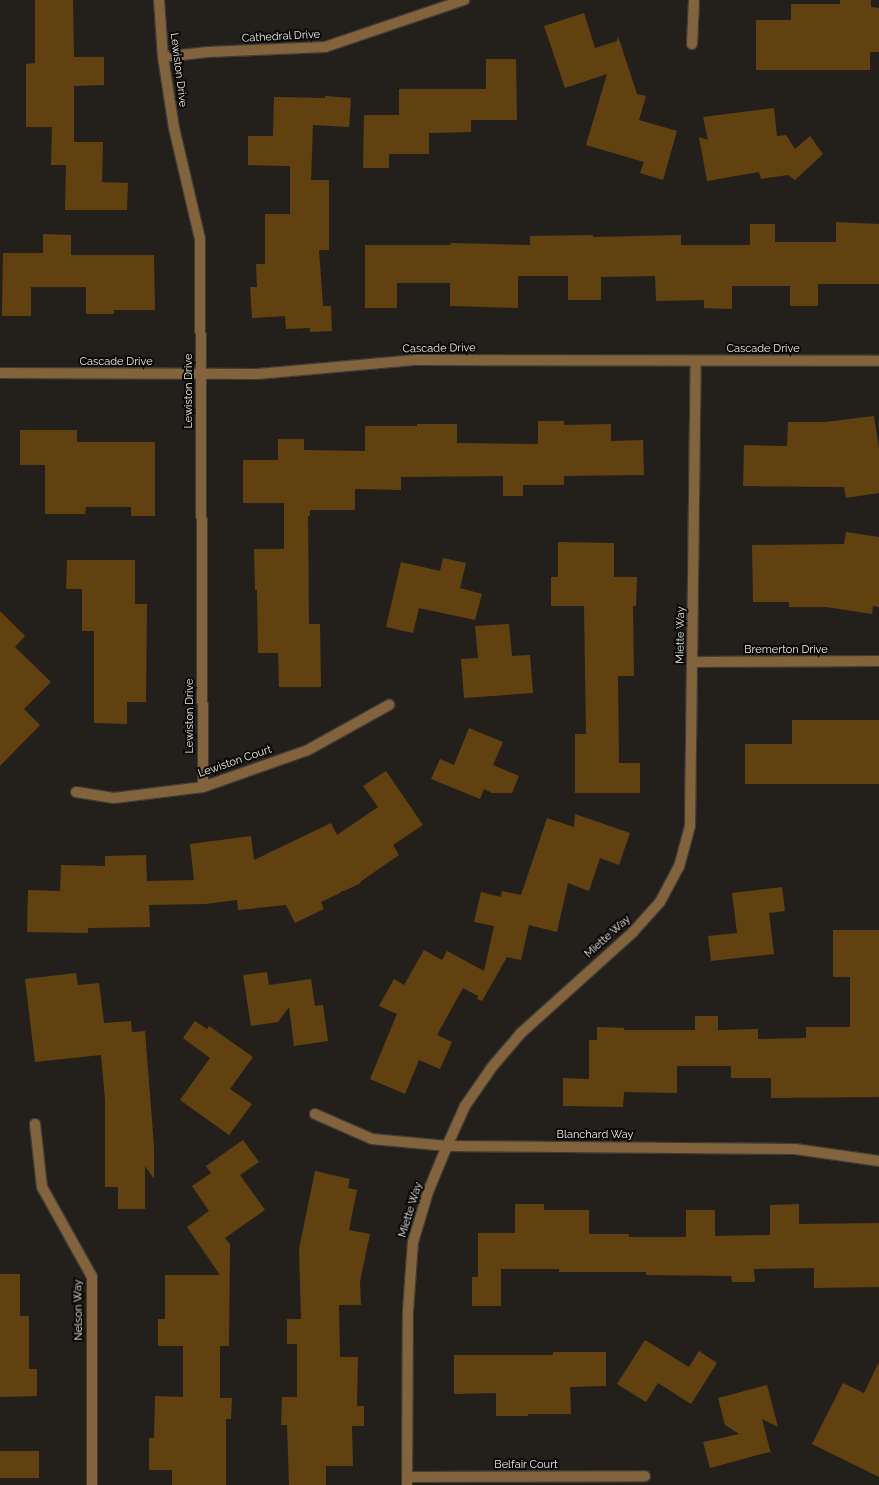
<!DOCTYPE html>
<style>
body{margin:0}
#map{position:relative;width:879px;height:1485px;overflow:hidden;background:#23201c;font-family:Raleway,sans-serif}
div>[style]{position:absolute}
.building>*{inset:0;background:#624111;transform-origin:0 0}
.roads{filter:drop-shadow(1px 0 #3f3c38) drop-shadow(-1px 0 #3f3c38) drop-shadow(0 1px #3f3c38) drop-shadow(0 -1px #3f3c38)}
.minor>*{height:10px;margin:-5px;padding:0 5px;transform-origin:5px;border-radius:5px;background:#83633b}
span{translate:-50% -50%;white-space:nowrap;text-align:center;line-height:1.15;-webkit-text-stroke:4px #0b0a08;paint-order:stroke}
.street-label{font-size:11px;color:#ebe9e6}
</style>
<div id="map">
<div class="building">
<i style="clip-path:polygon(35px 0,73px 0,74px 57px,104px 57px,104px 85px,74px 86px,74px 142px,103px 142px,102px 182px,128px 183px,127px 210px,65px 210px,66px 165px,51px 165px,52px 127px,26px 127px,26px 64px,35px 63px)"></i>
<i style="clip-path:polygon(840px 0,871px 0,871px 7px,879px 8px,879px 52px,870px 52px,870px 70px,756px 70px,756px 20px,791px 20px,791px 4px,840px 4px)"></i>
<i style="clip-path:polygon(584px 13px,595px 48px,617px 41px,618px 36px,637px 94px,646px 96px,639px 120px,677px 131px,663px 180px,640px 173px,644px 162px,586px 145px,607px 74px,565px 88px,544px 26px)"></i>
<i style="clip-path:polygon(486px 59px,516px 59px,517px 120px,471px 120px,471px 132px,429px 133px,429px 154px,389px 154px,389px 168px,363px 168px,364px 115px,399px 115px,399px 89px,486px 89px)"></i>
<i style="clip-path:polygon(325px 96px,351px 98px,349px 127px,313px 125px,311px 180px,329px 180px,329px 250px,319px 250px,323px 306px,331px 306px,332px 331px,310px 332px,310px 328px,286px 329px,285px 316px,252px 318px,250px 287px,257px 287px,256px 264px,265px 264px,265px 214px,290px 214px,290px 166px,248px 165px,248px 136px,273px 136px,274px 97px,325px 98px)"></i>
<i style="clip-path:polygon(774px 108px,777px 136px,786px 135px,795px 149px,810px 136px,823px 154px,795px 180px,788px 175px,761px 179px,759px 172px,707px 181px,699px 137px,708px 140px,703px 117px)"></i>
<i style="clip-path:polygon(836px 222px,879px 224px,879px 284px,818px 284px,818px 306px,790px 306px,790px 286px,732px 286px,732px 309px,704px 308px,704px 300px,656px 301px,655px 276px,601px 277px,601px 300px,568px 300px,568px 276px,518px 276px,518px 308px,450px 306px,450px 283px,397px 283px,397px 308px,365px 308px,365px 245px,451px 245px,451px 243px,530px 245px,530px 236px,593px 235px,593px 237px,681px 235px,681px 245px,750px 245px,750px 224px,775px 224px,775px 242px,836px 242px)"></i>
<i style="clip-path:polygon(43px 234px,71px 235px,71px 255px,154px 255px,155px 310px,114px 310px,114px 314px,86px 314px,86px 287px,31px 287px,31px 316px,2px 316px,3px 253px,43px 253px)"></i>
<i style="clip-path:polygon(874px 416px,879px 449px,879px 493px,846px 498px,844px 487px,743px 486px,744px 445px,787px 446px,788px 422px,825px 422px)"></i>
<i style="clip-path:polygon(538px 421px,564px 421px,564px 425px,611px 424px,611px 441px,643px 440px,644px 475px,564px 476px,564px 485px,523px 485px,523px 496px,503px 496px,503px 476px,401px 477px,401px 490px,355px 489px,355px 510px,310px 510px,310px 516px,308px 516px,309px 624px,320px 624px,321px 687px,279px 687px,278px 653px,258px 653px,257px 590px,255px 590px,254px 549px,284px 549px,284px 503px,243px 503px,243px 460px,278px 460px,278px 439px,304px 439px,304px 450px,365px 451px,365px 426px,417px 426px,417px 424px,457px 424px,457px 443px,538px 444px)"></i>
<i style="clip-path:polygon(20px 430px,77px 430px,77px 442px,155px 442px,155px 516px,131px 516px,131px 507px,86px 507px,85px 514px,45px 514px,45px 465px,20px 465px)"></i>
<i style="clip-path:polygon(846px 532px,879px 537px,879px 607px,873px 606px,872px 614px,826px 607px,789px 607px,789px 602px,753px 602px,752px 545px,844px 544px)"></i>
<i style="clip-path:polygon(558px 542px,614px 543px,614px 577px,637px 577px,636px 606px,633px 606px,634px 676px,618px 676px,619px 763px,640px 763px,640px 793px,575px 793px,575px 734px,586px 734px,584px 606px,551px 606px,551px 577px,558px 577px)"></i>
<i style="clip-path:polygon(443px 558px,466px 563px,460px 588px,482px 594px,475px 620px,419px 608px,413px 633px,386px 627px,401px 562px,440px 571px)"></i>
<i style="clip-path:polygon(67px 560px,135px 560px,135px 604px,147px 604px,146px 702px,127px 702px,127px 724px,94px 723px,94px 631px,82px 631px,82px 589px,66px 589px)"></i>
<i style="clip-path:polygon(0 611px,25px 636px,15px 647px,51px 682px,24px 709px,40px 725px,0 766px)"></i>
<i style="clip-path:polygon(509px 624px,512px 656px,530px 655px,533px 693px,464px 698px,461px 659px,478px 658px,475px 626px)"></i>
<i style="clip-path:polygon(792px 720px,879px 720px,879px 784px,745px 784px,745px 744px,792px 744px)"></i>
<i style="clip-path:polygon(469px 728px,503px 742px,493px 765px,519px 776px,512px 793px,492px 793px,484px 789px,480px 799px,431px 779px,440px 759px,454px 765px)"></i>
<i style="clip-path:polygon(386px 771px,423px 825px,393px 845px,399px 855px,360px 882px,361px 883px,344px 891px,341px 891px,340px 893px,321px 902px,324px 909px,295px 923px,286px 905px,238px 910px,237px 900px,205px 904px,149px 905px,150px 927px,88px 928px,88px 933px,27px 932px,28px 890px,60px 891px,61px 865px,105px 866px,105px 856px,146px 855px,147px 881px,194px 880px,190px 844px,251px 836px,254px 860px,331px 823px,337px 835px,378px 807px,363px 786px)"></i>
<i style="clip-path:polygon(575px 814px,630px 833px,619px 865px,600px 858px,589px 891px,568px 883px,557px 932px,529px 925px,521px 960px,507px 957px,482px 1001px,477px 999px,478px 996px,463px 988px,437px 1035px,452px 1042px,440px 1069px,419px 1060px,405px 1094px,370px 1079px,397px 1014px,379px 1006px,394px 979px,404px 985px,424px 950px,442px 960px,447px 951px,484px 971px,494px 926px,474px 922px,481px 892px,501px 897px,502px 891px,521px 895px,547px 818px,574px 827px)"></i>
<i style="clip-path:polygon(782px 887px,785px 911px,769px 913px,774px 954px,711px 961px,708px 936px,737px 933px,732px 893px)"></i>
<i style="clip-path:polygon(833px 930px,879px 930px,879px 1097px,771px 1098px,771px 1078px,731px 1078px,731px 1066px,677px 1066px,677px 1093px,624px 1092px,623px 1107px,563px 1106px,563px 1078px,589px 1079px,589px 1040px,597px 1040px,597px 1027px,624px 1028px,624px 1030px,695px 1030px,695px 1016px,718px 1016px,718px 1030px,758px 1029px,758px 1039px,806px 1038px,806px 1027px,850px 1027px,850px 977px,833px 977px)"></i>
<i style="clip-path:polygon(267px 972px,269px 985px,311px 979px,315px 1006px,323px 1005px,328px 1041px,294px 1046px,289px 1007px,278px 1022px,251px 1026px,243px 975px)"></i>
<i style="clip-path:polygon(76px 973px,78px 985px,99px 983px,104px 1023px,131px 1021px,132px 1032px,145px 1031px,154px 1146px,154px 1179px,145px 1166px,145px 1209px,118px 1209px,118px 1187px,105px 1187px,105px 1100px,101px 1055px,35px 1062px,25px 979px)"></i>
<i style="clip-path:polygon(195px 1021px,207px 1029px,209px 1026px,253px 1057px,230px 1089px,252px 1104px,229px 1135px,180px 1100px,210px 1058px,183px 1038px)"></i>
<i style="clip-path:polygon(243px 1140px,259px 1162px,240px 1175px,265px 1210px,225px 1238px,230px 1244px,229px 1346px,220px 1346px,220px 1398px,232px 1398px,231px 1419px,226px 1419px,226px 1485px,172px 1485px,172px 1470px,149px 1470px,149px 1438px,154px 1438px,155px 1396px,183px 1397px,183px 1346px,158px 1346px,158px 1319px,165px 1319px,165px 1275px,220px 1275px,187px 1227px,209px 1211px,192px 1186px,211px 1173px,206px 1166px)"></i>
<i style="clip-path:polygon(315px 1171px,350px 1179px,348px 1188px,357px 1190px,349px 1230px,370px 1234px,360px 1281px,361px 1305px,339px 1305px,340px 1357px,358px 1357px,357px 1406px,364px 1406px,364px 1426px,352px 1426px,353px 1466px,326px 1466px,326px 1485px,289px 1485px,287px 1425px,281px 1425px,282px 1397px,297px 1397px,297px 1344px,287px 1344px,287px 1319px,301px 1319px,299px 1249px)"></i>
<i style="clip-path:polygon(515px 1204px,544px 1204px,544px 1210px,589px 1210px,589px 1234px,629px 1234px,629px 1237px,686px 1237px,686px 1210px,715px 1210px,715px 1236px,770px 1235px,770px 1205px,799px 1204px,799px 1224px,879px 1223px,879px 1287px,814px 1288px,814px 1268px,754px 1269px,755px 1282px,732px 1282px,731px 1276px,646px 1275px,646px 1272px,559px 1272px,559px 1269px,501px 1269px,501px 1306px,472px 1306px,472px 1277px,478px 1277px,478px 1233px,515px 1233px)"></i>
<i style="clip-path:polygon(0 1274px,20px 1274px,20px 1316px,29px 1316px,29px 1369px,37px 1369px,37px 1396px,0 1397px)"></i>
<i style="clip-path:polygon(645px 1340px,689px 1367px,699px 1351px,717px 1363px,691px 1404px,658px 1383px,646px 1402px,617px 1384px)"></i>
<i style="clip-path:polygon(553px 1352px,606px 1352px,606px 1386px,570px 1387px,571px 1414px,528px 1414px,528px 1416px,496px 1416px,496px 1393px,454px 1394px,454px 1355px,553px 1355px)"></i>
<i style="clip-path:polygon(879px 1362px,879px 1477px,812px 1444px,843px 1383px,864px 1393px)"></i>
<i style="clip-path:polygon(767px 1385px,778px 1427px,762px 1419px,771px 1454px,769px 1452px,710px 1468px,703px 1442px,739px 1434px,725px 1425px,718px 1398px)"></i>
<i style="left:0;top:1451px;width:39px;height:27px"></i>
</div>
<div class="roads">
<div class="minor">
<i style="left:159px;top:0;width:57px;rotate:86deg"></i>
<i style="left:163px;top:57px;width:72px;rotate:81.2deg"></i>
<i style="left:174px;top:128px;width:114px;rotate:76.8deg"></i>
<i style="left:200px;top:239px;width:548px;rotate:89.69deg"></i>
<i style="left:692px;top:44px;width:44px;rotate:-87.4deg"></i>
<i style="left:163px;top:57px;width:45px;rotate:-6.3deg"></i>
<i style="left:208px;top:52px;width:117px;rotate:-2.4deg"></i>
<i style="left:325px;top:47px;width:147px;rotate:-18.7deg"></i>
<i style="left:0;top:373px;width:258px;rotate:0.2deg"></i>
<i style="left:258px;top:374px;width:159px;rotate:-5.1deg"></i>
<i style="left:416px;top:360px;width:463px;rotate:0.1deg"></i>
<i style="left:693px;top:662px;width:186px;rotate:-0.3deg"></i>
<i style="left:76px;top:792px;width:38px;rotate:9deg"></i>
<i style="left:114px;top:798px;width:90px;rotate:-7deg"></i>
<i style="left:203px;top:787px;width:111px;rotate:-19.4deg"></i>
<i style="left:308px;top:750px;width:93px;rotate:-29.1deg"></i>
<i style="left:315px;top:1114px;width:62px;rotate:23.7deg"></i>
<i style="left:372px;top:1139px;width:75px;rotate:5.3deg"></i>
<i style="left:447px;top:1146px;width:348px;rotate:0.5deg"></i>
<i style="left:795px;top:1149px;width:85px;rotate:8.1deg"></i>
<i style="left:35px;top:1124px;width:63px;rotate:83.7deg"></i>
<i style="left:42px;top:1187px;width:103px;rotate:60.9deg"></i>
<i style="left:92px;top:1277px;width:208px;rotate:90deg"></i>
<i style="left:407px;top:1477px;width:238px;rotate:-0.2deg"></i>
<i style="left:407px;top:1485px;width:174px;rotate:-89.7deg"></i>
<i style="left:408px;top:1311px;width:69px;rotate:-85.9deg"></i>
<i style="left:413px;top:1242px;width:52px;rotate:-73.3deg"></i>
<i style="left:428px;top:1192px;width:50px;rotate:-67.6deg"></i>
<i style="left:447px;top:1146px;width:44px;rotate:-65.8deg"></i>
<i style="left:465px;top:1106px;width:47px;rotate:-55.3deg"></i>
<i style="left:492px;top:1067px;width:45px;rotate:-49.5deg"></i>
<i style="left:521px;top:1033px;width:151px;rotate:-42deg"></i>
<i style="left:633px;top:932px;width:40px;rotate:-48deg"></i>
<i style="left:660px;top:902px;width:40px;rotate:-62deg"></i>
<i style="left:679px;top:867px;width:42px;rotate:-75deg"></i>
<i style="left:690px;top:826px;width:465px;rotate:-89.3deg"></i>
</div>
</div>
<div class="street-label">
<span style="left:281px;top:37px;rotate:-3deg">Cathedral Drive</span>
<span style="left:178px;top:70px;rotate:83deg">Lewiston Drive</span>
<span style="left:439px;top:349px;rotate:-1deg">Cascade Drive</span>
<span style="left:763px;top:349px">Cascade Drive</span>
<span style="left:116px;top:362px">Cascade Drive</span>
<span style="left:189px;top:391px;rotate:-90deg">Lewiston Drive</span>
<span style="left:681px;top:635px;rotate:-89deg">Miette Way</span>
<span style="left:786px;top:650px">Bremerton Drive</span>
<span style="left:190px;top:716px;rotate:-90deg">Lewiston Drive</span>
<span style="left:235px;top:762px;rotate:-19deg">Lewiston Court</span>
<span style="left:608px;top:937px;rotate:-42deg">Miette Way</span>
<span style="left:595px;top:1135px">Blanchard Way</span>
<span style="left:411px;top:1210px;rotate:-73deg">Miette Way</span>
<span style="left:79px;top:1310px;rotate:-91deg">Nelson Way</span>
<span style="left:526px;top:1465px">Belfair Court</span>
</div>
</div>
